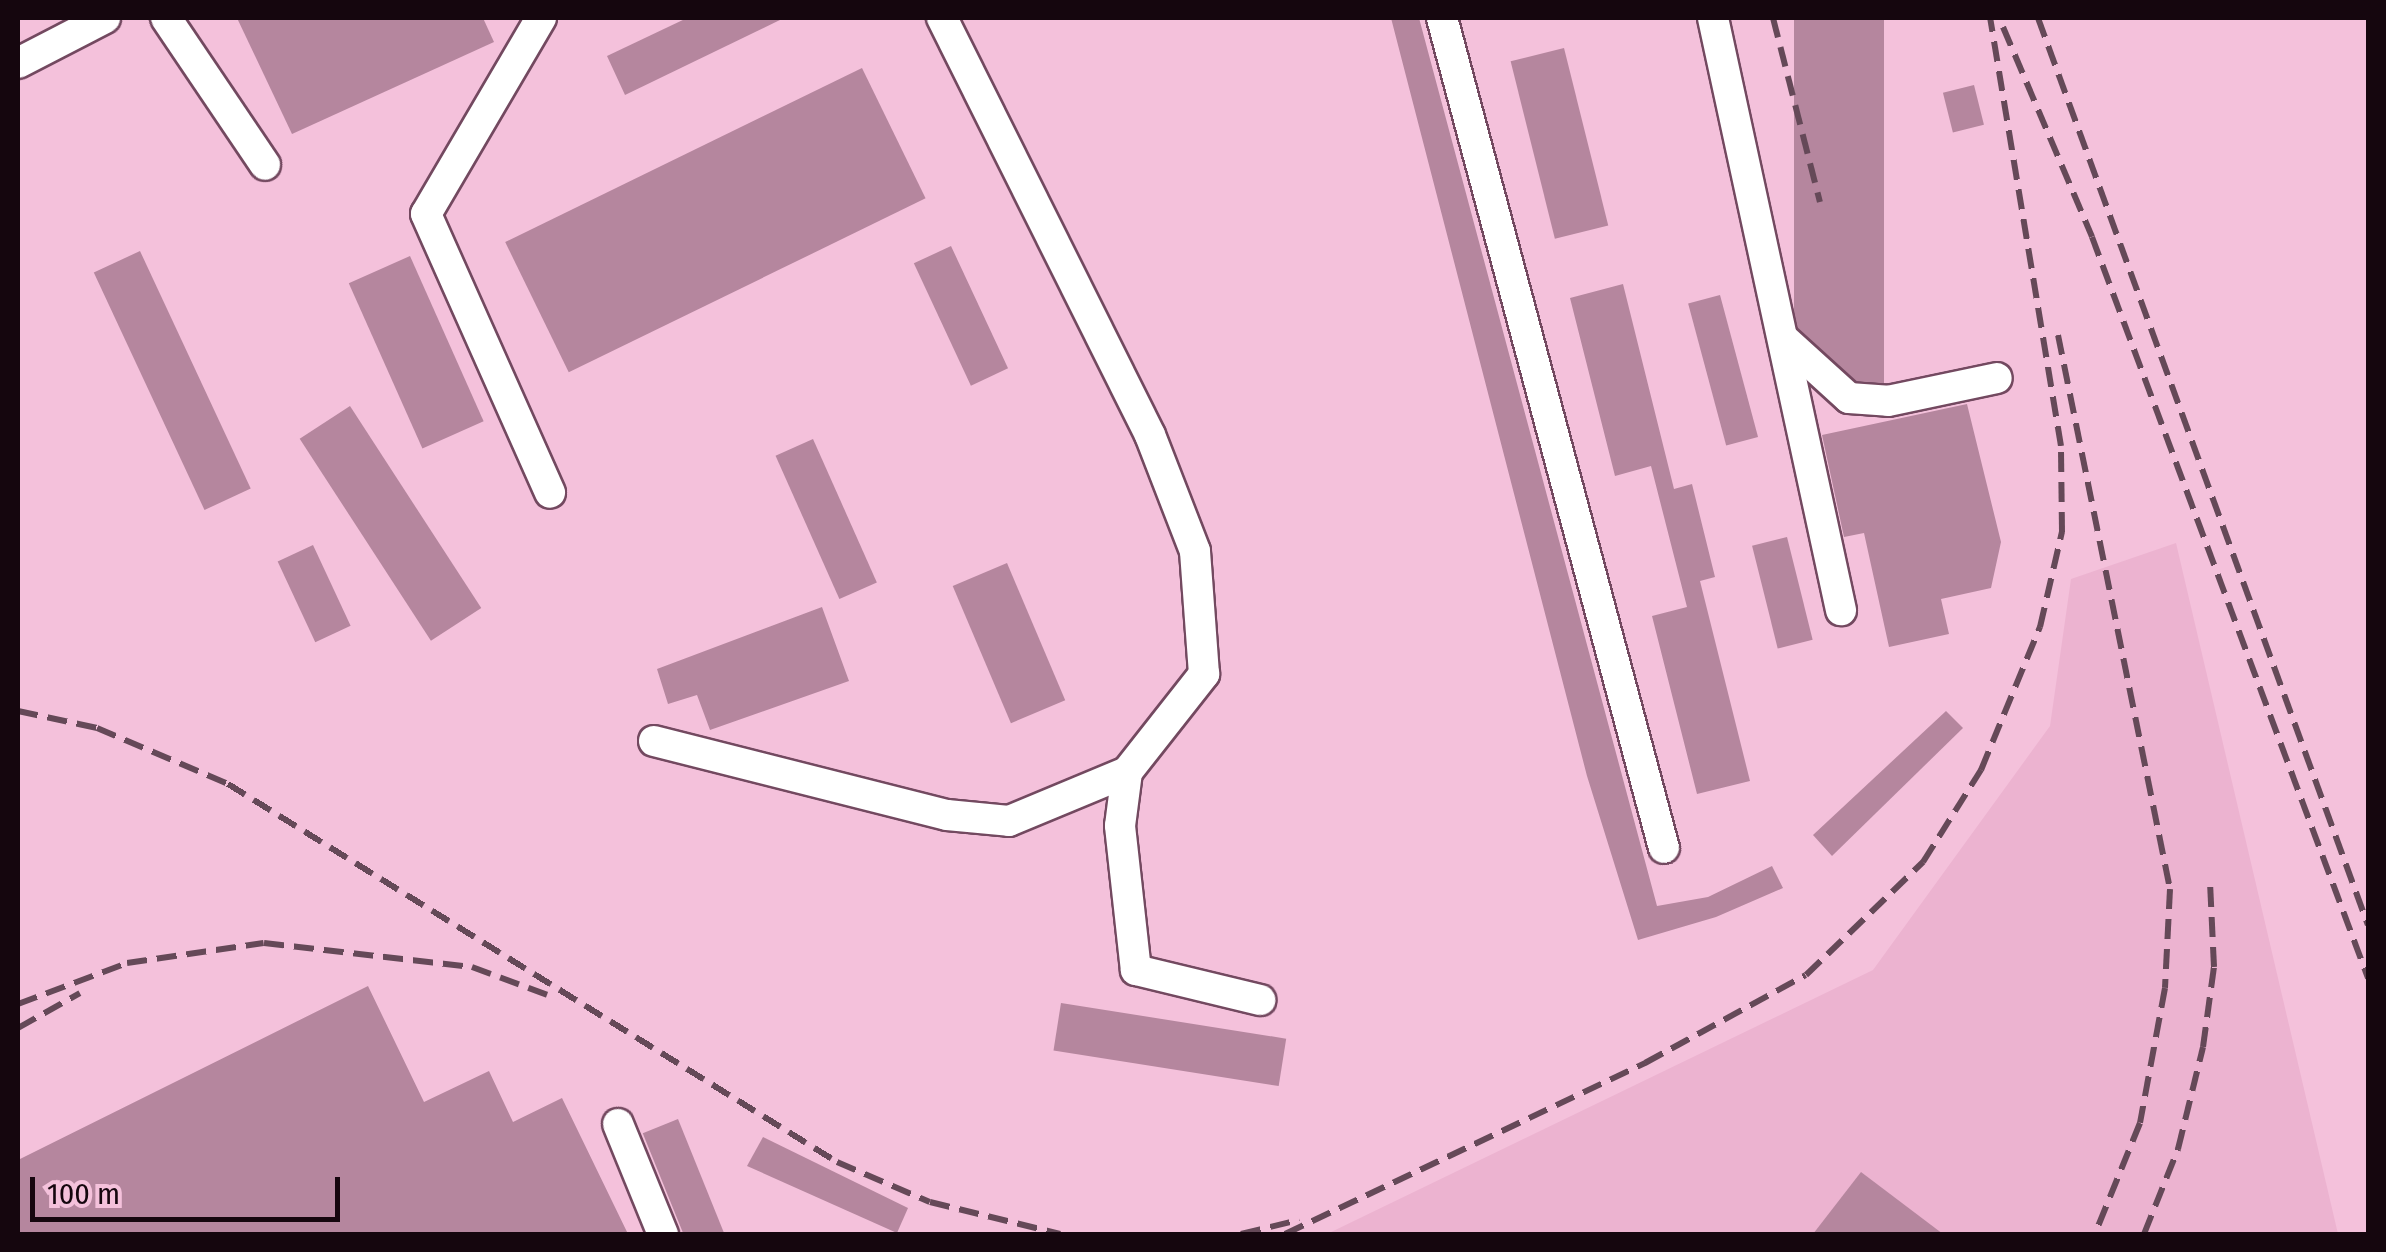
<!DOCTYPE html>
<style>
body{margin:0}
#map{position:relative;width:2386px;height:1252px;overflow:hidden;background:#f4c1db;font-family:"Fira Sans Condensed",sans-serif}
div>[style]{position:absolute}
.built>*{inset:0;background:#ecb3d0}
.building>*{inset:0;background:#b5869e;transform-origin:0 0}
.roads{filter:drop-shadow(2px 0 #734960) drop-shadow(-2px 0 #734960) drop-shadow(0 2px #734960) drop-shadow(0 -2px #734960)}
.minor>*{height:30px;margin:-15px;padding:0 15px;transform-origin:15px;border-radius:15px;background:#fff}
.rail>*{height:6px;margin-top:-3px;transform-origin:0;background:repeating-linear-gradient(90deg,#654958 0 20px,transparent 0 30px)}
span{translate:-50% -50%;white-space:nowrap;text-align:center;line-height:1.15;-webkit-text-stroke:9px #f4c1db;paint-order:stroke}
.frame{position:absolute;inset:0;border:20px solid #15060e;pointer-events:none}
.scale{position:absolute;left:30px;top:1177px;width:310px;height:45px;box-sizing:border-box;border:5px solid #15060e;border-top:0;padding-left:12px;font-size:30px;line-height:35px;white-space:nowrap;color:#15060e;-webkit-text-stroke:8px #f4c1db;paint-order:stroke}
</style>
<div id="map">
<div class="built">
<i style="clip-path:polygon(2176px 543px,2338px 1234px,1327px 1234px,1873px 970px,2050px 726px,2071px 579px)"></i>
</div>
<div class="building">
<i style="clip-path:polygon(237px 18px,483px 18px,494px 42px,292px 134px)"></i>
<i style="clip-path:polygon(687px 18px,784px 18px,625px 95px,607px 56px)"></i>
<i style="clip-path:polygon(1391px 18px,1419px 18px,1657px 906px,1708px 897px,1772px 866px,1783px 888px,1716px 917px,1638px 940px,1587px 776px)"></i>
<i style="left:1794px;top:18px;width:90px;height:368px"></i>
<i style="left:1564px;top:48px;width:183px;height:55px;rotate:76deg"></i>
<i style="left:862px;top:68px;width:145px;height:397px;rotate:64deg"></i>
<i style="left:1974px;top:85px;width:41px;height:32px;rotate:76deg"></i>
<i style="left:951px;top:246px;width:135px;height:41px;rotate:65deg"></i>
<i style="left:140px;top:251px;width:262px;height:51px;rotate:65deg"></i>
<i style="left:410px;top:256px;width:181px;height:67px;rotate:66deg"></i>
<i style="clip-path:polygon(1623px 284px,1674px 489px,1692px 484px,1715px 577px,1700px 581px,1750px 781px,1697px 794px,1652px 616px,1687px 607px,1651px 466px,1615px 476px,1570px 298px)"></i>
<i style="left:1720px;top:295px;width:147px;height:33px;rotate:75deg"></i>
<i style="clip-path:polygon(1967px 404px,2001px 542px,1991px 588px,1941px 599px,1949px 634px,1889px 647px,1864px 533px,1844px 537px,1822px 435px)"></i>
<i style="left:350px;top:406px;width:241px;height:60px;rotate:57deg"></i>
<i style="left:813px;top:439px;width:157px;height:41px;rotate:66deg"></i>
<i style="left:1787px;top:537px;width:106px;height:36px;rotate:76deg"></i>
<i style="left:313px;top:545px;width:89px;height:39px;rotate:65deg"></i>
<i style="left:1007px;top:563px;width:149px;height:59px;rotate:67deg"></i>
<i style="clip-path:polygon(822px 607px,849px 681px,710px 730px,697px 695px,668px 704px,657px 669px)"></i>
<i style="clip-path:polygon(1946px 711px,1963px 728px,1832px 856px,1813px 835px)"></i>
<i style="clip-path:polygon(368px 986px,424px 1102px,489px 1071px,513px 1122px,562px 1098px,628px 1234px,18px 1234px,18px 1160px)"></i>
<i style="left:1061px;top:1003px;width:228px;height:48px;rotate:9deg"></i>
<i style="left:678px;top:1119px;width:124px;height:38px;rotate:68deg"></i>
<i style="clip-path:polygon(763px 1137px,908px 1208px,897px 1233px,747px 1166px)"></i>
<i style="clip-path:polygon(1861px 1172px,1943px 1234px,1813px 1234px)"></i>
</div>
<div class="roads">
<div class="minor">
<i style="left:166px;top:18px;width:177px;rotate:56deg"></i>
<i style="left:541px;top:18px;width:227px;rotate:120.4deg"></i>
<i style="left:426px;top:214px;width:305px;rotate:66deg"></i>
<i style="left:1442px;top:18px;width:859px;rotate:75.03deg"></i>
<i style="left:1713px;top:18px;width:606px;rotate:77.8deg"></i>
<i style="left:18px;top:63px;width:98px;rotate:-27.3deg"></i>
<i style="left:1785px;top:340px;width:86px;rotate:42.2deg"></i>
<i style="left:1849px;top:398px;width:39px;rotate:4deg"></i>
<i style="left:1888px;top:401px;width:111px;rotate:-11.9deg"></i>
<i style="left:654px;top:741px;width:302px;rotate:14.2deg"></i>
<i style="left:947px;top:815px;width:62px;rotate:5.5deg"></i>
<i style="left:1009px;top:821px;width:128px;rotate:-22.6deg"></i>
<i style="left:1127px;top:772px;width:125px;rotate:-51.8deg"></i>
<i style="left:1204px;top:674px;width:123px;rotate:-94.2deg"></i>
<i style="left:1195px;top:551px;width:124px;rotate:-111.2deg"></i>
<i style="left:1150px;top:435px;width:466px;rotate:-116.5deg"></i>
<i style="left:1127px;top:772px;width:54px;rotate:97.4deg"></i>
<i style="left:1120px;top:826px;width:145px;rotate:83.7deg"></i>
<i style="left:1136px;top:970px;width:128px;rotate:13.6deg"></i>
<i style="left:618px;top:1124px;width:119px;rotate:67.8deg"></i>
</div>
</div>
<div class="rail">
<i style="left:1773px;top:18px;width:190px;rotate:75.7deg"></i>
<i style="left:2038px;top:18px;width:965px;rotate:70.01deg"></i>
<i style="left:2003px;top:27px;width:228px;rotate:67deg"></i>
<i style="left:2092px;top:237px;width:791px;rotate:69.57deg"></i>
<i style="left:2058px;top:335px;width:565px;rotate:78.57deg"></i>
<i style="left:2170px;top:889px;width:99px;rotate:92.9deg"></i>
<i style="left:2165px;top:988px;width:137px;rotate:100.5deg"></i>
<i style="left:2140px;top:1123px;width:120px;rotate:112.1deg"></i>
<i style="left:18px;top:711px;width:81px;rotate:12.1deg"></i>
<i style="left:97px;top:728px;width:142px;rotate:23.1deg"></i>
<i style="left:228px;top:784px;width:717px;rotate:31.83deg"></i>
<i style="left:837px;top:1162px;width:101px;rotate:23.3deg"></i>
<i style="left:930px;top:1202px;width:134px;rotate:13.8deg"></i>
<i style="left:18px;top:1004px;width:116px;rotate:-20.6deg"></i>
<i style="left:127px;top:963px;width:138px;rotate:-8.3deg"></i>
<i style="left:264px;top:943px;width:209px;rotate:6.6deg"></i>
<i style="left:472px;top:967px;width:86px;rotate:20.3deg"></i>
<i style="left:18px;top:1028px;width:71px;rotate:-29.4deg"></i>
<i style="left:1241px;top:1234px;width:60px;rotate:-13.6deg"></i>
<i style="left:1285px;top:1234px;width:399px;rotate:-25.4deg"></i>
<i style="left:1645px;top:1063px;width:183px;rotate:-28.7deg"></i>
<i style="left:1806px;top:975px;width:163px;rotate:-44deg"></i>
<i style="left:1923px;top:862px;width:109px;rotate:-57.8deg"></i>
<i style="left:1981px;top:770px;width:155px;rotate:-67.6deg"></i>
<i style="left:2040px;top:627px;width:98px;rotate:-77deg"></i>
<i style="left:2062px;top:532px;width:86px;rotate:-90.7deg"></i>
<i style="left:2061px;top:446px;width:434px;rotate:-99.4deg"></i>
<i style="left:2144px;top:1234px;width:92px;rotate:-68.2deg"></i>
<i style="left:2178px;top:1149px;width:105px;rotate:-76.2deg"></i>
<i style="left:2203px;top:1047px;width:81px;rotate:-82.2deg"></i>
<i style="left:2214px;top:967px;width:85px;rotate:-92.7deg"></i>
</div>
<div class="frame"></div>
<div class="scale">100 m</div>
</div>
